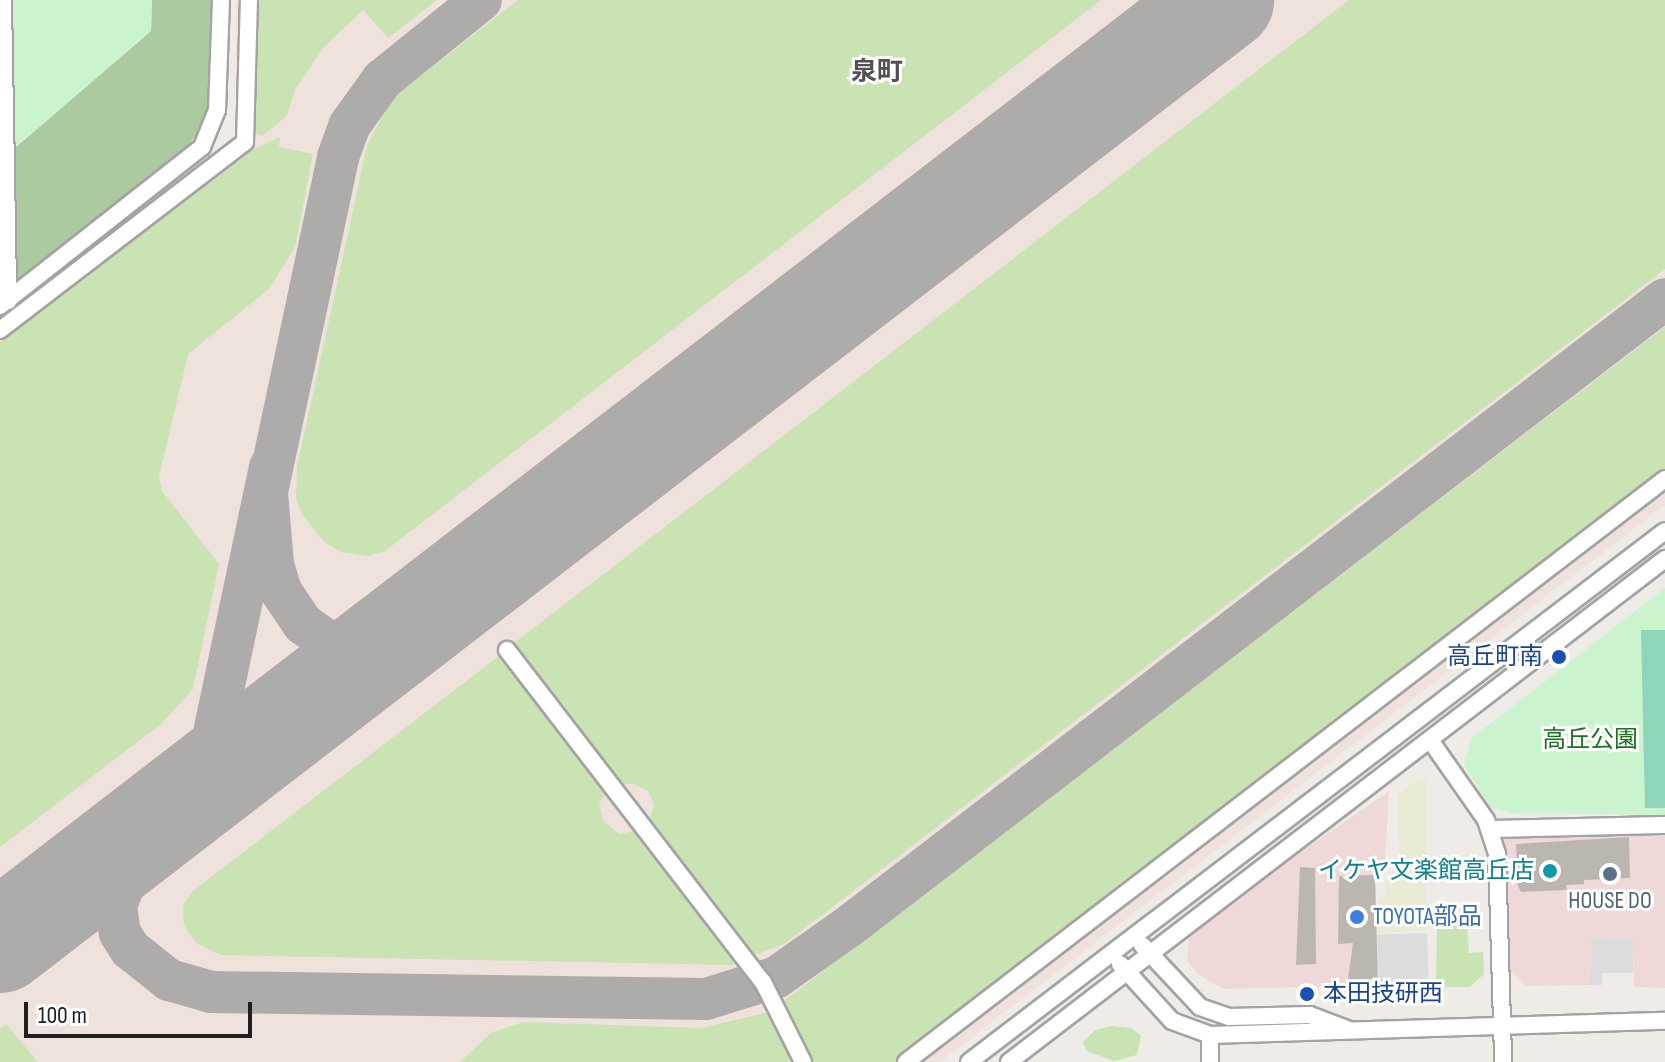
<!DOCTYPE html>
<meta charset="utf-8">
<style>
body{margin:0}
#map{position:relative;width:1665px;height:1062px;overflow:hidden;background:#efece7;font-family:"Sofia Sans Condensed","Noto Sans JP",sans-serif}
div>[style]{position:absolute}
.residential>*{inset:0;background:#dddcdc;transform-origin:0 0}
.commercial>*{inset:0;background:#eed9d8}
.military>*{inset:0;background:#efe1dc}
.farmland>*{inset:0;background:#eaebd4}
.grass>*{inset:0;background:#cae3b3}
.forest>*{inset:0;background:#accaa0}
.park>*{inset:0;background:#c9f4cd}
.pitch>*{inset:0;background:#8ed5ba}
.taxiway>*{height:42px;margin:-21px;padding:0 21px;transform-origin:21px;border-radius:21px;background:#aeacaa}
.runway>*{height:102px;margin:-51px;padding:0 51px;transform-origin:51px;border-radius:51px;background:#aeacaa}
.building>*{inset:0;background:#bcb6b0}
.roads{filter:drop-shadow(2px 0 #a3a3a3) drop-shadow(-2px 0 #a3a3a3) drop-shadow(0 2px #a3a3a3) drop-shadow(0 -2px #a3a3a3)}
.minor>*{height:16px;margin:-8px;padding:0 8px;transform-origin:8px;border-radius:8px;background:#fff}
.dots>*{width:22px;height:22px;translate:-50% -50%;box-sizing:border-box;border:4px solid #fff;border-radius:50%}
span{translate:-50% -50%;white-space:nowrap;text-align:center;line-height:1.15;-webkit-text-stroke:6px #fff;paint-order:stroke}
.transit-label{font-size:24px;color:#164399}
.right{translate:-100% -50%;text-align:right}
.left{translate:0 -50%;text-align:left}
.park-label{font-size:24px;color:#187320}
.culture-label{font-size:24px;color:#0d838f}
.service-label{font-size:24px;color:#4e5e75}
.shop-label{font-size:24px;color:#366cbe}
.neighbourhood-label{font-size:26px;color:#525252;font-weight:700}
.scale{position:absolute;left:24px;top:1002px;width:228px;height:36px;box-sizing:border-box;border:4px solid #1f1f1f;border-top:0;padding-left:10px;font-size:24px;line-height:28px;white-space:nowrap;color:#1f1f1f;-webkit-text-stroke:6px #fff;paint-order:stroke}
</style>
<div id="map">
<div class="residential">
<i style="left:1427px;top:933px;width:51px;height:50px;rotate:88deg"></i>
<i style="clip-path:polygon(1591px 937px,1634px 938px,1633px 973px,1602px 973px,1602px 985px,1590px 985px)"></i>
</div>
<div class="commercial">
<i style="clip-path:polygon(1389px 791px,1385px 860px,1375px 875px,1378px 985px,1224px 989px,1199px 975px,1187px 961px,1190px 929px)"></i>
<i style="clip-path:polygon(1665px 828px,1665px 988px,1634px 987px,1634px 938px,1591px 937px,1590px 985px,1526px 986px,1507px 967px,1507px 861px,1493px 829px)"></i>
</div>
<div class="military">
<i style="clip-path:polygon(236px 0,1665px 0,1665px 505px,940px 1062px,0 1062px,0 326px,236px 144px)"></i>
</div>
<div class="farmland">
<i style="clip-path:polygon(1421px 778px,1426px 780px,1426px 930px,1379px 933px,1378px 898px,1385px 897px,1386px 876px,1400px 875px,1398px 795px)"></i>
</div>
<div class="grass">
<i style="clip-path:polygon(260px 0,437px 0,388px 38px,363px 10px,323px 48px,295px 90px,286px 117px,262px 136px,253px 131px,255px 7px)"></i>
<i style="clip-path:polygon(518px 0,1101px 0,385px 551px,368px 556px,341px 552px,324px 542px,302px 514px,296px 499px,297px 467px,367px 146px,391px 99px)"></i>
<i style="clip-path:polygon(1349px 0,1665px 0,1665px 269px,784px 944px,752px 956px,648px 824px,654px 805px,648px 791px,631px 783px,616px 787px,509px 647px)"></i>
<i style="clip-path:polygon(280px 137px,279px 147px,313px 154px,295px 247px,269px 289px,188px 354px,159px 477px,162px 491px,219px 564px,193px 689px,161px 724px,0 847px,0 342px,254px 149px)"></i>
<i style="clip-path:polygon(1665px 327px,1665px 474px,900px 1062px,812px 1062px,784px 1001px)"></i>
<i style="clip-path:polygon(504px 652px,608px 790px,599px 804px,604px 822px,619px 834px,641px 830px,736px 957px,733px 965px,221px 955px,195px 942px,184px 925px,183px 905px,193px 891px)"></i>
<i style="clip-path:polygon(1467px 923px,1469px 953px,1483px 952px,1484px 974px,1470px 987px,1436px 987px,1437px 924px)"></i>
<i style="clip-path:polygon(773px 1011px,790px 1051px,788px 1062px,460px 1062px,491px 1033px,523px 1022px,702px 1028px)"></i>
<i style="clip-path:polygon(6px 1024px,38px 1062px,0 1062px,0 1029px)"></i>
<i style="clip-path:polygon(1112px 1026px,1131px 1028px,1141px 1036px,1137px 1055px,1114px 1061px,1086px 1051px,1083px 1042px,1095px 1030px)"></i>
</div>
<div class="forest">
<i style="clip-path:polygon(152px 0,214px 0,212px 96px,202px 128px,184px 150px,12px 285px,9px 153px,151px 31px)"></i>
</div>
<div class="park">
<i style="clip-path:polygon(9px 0,152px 0,151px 31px,9px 153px)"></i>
<i style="clip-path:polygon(1665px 588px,1665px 815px,1511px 813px,1490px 807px,1464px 764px,1472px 738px)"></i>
</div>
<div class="pitch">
<i style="clip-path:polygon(1641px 630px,1665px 630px,1665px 808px,1645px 808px)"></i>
</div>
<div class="taxiway">
<i style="left:270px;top:467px;width:287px;rotate:101.9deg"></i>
<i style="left:211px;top:748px;width:60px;rotate:119.1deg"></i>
<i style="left:182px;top:800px;width:73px;rotate:130deg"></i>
<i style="left:135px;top:856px;width:53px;rotate:110.8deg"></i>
<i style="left:116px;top:906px;width:27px;rotate:82deg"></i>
<i style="left:120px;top:933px;width:19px;rotate:58deg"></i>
<i style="left:130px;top:949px;width:50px;rotate:38.5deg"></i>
<i style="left:169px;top:980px;width:44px;rotate:15.9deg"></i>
<i style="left:211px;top:992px;width:495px;rotate:0.8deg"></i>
<i style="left:706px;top:999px;width:74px;rotate:-17.2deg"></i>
<i style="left:777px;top:977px;width:87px;rotate:-35.2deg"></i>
<i style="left:848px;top:927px;width:1030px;rotate:-37.55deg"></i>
<i style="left:408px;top:627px;width:26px;rotate:149deg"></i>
<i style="left:386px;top:640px;width:32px;rotate:171deg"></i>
<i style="left:354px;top:645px;width:28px;rotate:-170deg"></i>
<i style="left:326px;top:640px;width:28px;rotate:-145deg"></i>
<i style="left:303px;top:624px;width:40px;rotate:-124deg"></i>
<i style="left:281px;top:591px;width:28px;rotate:-107deg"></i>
<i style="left:273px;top:564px;width:72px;rotate:-94.8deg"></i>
<i style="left:267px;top:492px;width:342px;rotate:-78deg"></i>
<i style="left:338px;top:157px;width:33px;rotate:-70deg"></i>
<i style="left:349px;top:126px;width:57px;rotate:-54.3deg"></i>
<i style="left:382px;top:80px;width:127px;rotate:-38.9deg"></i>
</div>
<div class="runway">
<i style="left:0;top:942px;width:1544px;rotate:-37.6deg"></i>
</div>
<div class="building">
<i style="clip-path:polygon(1629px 837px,1630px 878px,1584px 880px,1584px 884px,1566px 885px,1567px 890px,1521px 892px,1518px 886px,1516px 844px)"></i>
<i style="clip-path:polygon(1300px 867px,1315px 868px,1316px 964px,1296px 965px)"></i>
<i style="clip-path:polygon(1375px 875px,1378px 986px,1347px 987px,1353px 943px,1338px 944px,1339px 876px)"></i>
</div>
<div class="roads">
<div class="minor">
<i style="left:3px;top:0;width:301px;rotate:89deg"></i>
<i style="left:0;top:306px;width:257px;rotate:-38.2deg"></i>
<i style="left:202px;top:147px;width:40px;rotate:-68deg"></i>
<i style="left:217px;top:110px;width:110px;rotate:-87.9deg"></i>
<i style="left:0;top:330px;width:309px;rotate:-37.5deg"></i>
<i style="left:245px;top:142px;width:142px;rotate:-88.4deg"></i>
<i style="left:507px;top:650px;width:419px;rotate:52.4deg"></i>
<i style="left:763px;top:982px;width:89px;rotate:63.4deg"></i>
<i style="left:1430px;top:740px;width:98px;rotate:55deg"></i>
<i style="left:1486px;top:820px;width:36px;rotate:72deg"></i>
<i style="left:1497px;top:854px;width:208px;rotate:88.3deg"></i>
<i style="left:1489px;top:829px;width:176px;rotate:-1.3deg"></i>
<i style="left:1142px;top:945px;width:85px;rotate:46.9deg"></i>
<i style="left:1200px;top:1007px;width:31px;rotate:19deg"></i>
<i style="left:1229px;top:1017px;width:81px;rotate:-1.4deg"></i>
<i style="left:1310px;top:1015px;width:40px;rotate:21deg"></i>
<i style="left:1120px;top:964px;width:77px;rotate:47.6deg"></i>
<i style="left:1172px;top:1021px;width:40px;rotate:20.2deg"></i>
<i style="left:1210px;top:1035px;width:455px;rotate:-1.8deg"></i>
<i style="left:1210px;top:1035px;width:27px;rotate:90deg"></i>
<i style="left:906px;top:1062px;width:957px;rotate:-37.53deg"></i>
<i style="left:969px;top:1062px;width:875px;rotate:-37.34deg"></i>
<i style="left:1009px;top:1062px;width:827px;rotate:-37.48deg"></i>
</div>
</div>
<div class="dots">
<i style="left:1559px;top:657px;background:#1a4fb4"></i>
<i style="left:1550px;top:871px;background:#0f9aa8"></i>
<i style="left:1610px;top:874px;background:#5c6f8a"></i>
<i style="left:1357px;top:917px;background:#3f7fe0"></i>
<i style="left:1307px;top:994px;background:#1a4fb4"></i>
</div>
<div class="transit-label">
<span class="right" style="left:1543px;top:657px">高丘町南</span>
<span class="left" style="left:1323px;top:994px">本田技研西</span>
</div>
<div class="park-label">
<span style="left:1590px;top:740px">高丘公園</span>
</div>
<div class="culture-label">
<span class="right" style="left:1534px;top:871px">イケヤ文楽館高丘店</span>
</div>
<div class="service-label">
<span style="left:1610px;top:901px">HOUSE DO</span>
</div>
<div class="shop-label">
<span class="left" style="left:1373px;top:917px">TOYOTA部品</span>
</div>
<div class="neighbourhood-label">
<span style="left:877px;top:73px">泉町</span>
</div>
<div class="scale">100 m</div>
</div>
